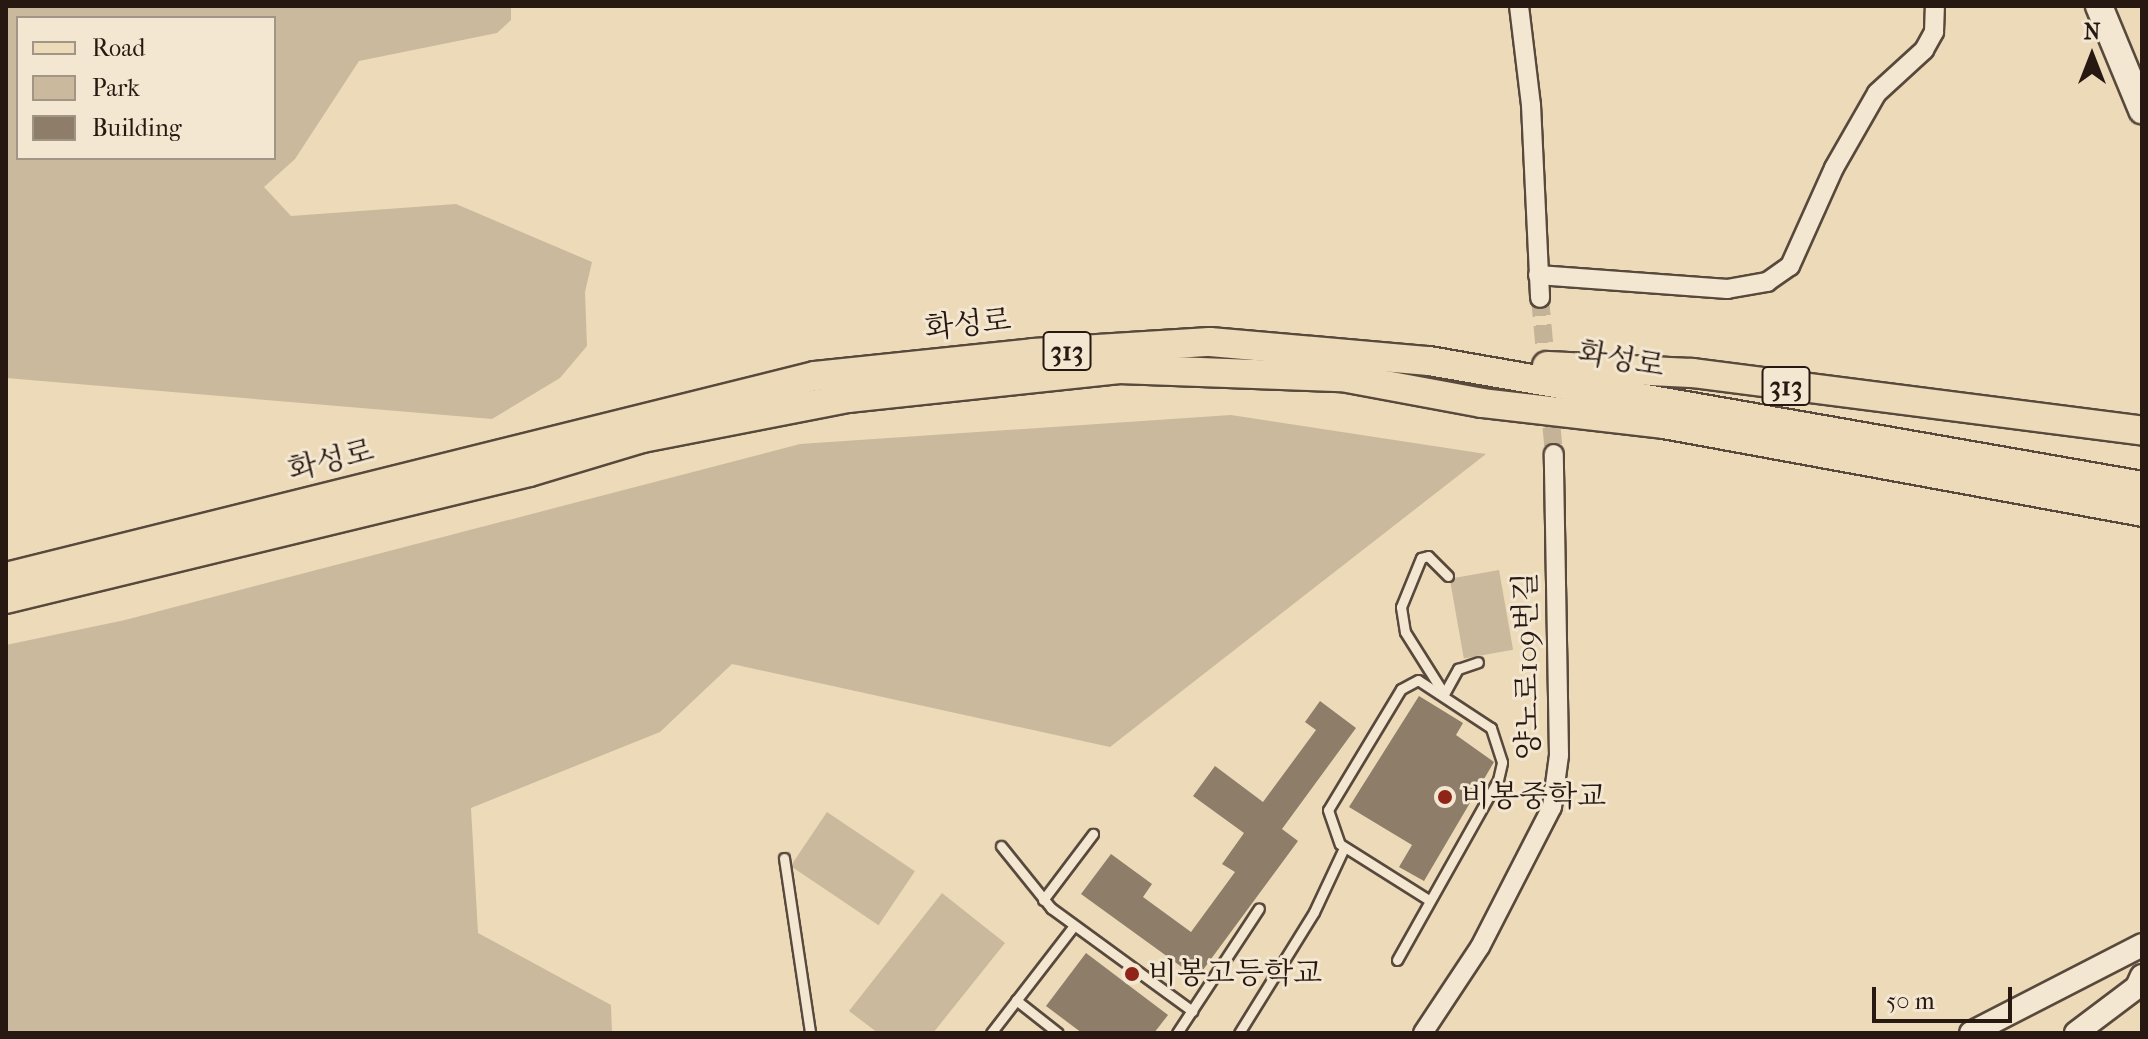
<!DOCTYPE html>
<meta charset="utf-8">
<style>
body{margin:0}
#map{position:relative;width:2148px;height:1039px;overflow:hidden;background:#ecdab9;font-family:"IM FELL French Canon","Noto Serif KR",serif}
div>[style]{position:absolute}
.green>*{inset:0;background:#cbb99d;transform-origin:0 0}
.building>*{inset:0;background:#8d7d69}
.minor-tunnel>*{height:18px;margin-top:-9px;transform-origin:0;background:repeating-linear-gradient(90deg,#c5b398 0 18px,transparent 0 27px)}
.roads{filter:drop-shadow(2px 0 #58493c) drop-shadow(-2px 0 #58493c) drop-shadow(0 2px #58493c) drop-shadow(0 -2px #58493c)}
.service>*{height:9px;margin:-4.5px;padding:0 4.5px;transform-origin:4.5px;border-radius:4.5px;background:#f3e7d2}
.minor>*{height:18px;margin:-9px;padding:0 9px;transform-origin:9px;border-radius:9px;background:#f3e7d2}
.tertiary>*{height:22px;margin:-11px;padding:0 11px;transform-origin:11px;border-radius:11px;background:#f3e7d2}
.secondary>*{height:26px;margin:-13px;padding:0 13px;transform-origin:13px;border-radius:13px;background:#f3e7d2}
.primary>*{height:28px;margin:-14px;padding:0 14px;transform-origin:14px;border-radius:14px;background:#ecdab9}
.dots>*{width:22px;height:22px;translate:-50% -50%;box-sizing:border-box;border:4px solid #f3e7d2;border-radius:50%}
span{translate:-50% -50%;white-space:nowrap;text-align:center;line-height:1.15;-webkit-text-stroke:6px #f3e7d2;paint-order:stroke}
.shield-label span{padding:2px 6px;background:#f3e7d2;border:2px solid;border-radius:6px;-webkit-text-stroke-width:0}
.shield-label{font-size:28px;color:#271912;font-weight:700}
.street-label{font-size:30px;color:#271912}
.poi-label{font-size:30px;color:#271912}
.left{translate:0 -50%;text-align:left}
.frame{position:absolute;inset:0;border:8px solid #271912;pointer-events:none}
.legend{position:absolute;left:16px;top:16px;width:260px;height:144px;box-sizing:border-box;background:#f3e7d2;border:2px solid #a19585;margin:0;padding:10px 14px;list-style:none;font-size:24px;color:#271912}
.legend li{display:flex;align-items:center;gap:16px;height:40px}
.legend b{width:40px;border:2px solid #a19585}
.north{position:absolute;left:2052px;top:16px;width:80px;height:80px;-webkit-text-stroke:6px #f3e7d2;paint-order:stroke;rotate:0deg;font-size:22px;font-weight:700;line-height:32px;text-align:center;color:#271912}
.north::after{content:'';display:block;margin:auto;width:28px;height:36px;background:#271912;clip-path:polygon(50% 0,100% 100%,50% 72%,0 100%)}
.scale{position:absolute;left:1872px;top:987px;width:140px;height:36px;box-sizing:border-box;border:4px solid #271912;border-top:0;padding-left:10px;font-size:24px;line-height:28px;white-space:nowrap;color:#271912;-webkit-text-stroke:6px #f3e7d2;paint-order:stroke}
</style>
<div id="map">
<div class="green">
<i style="clip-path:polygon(evenodd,6px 6px,511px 6px,511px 20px,497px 33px,359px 61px,295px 159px,264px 187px,291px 216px,456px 204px,592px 262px,585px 292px,587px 346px,560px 378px,492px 419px,6px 378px,6px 6px,18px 18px,274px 18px,274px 158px,18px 158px,18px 18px)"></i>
<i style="clip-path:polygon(1231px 415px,1486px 454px,1110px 747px,732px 664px,660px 732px,471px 808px,478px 933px,611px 1005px,612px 1033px,6px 1033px,6px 645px,125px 620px,800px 444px)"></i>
<i style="left:1499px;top:570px;width:81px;height:50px;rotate:80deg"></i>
<i style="left:827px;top:812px;width:106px;height:65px;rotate:34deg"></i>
<i style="clip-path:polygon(942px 893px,1005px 943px,933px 1033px,878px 1033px,849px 1011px)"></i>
</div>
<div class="building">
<i style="clip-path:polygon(1419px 696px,1463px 723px,1456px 735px,1494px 762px,1424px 881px,1399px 867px,1412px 845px,1349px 807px)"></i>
<i style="clip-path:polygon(1320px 701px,1356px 728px,1282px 829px,1298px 841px,1197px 978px,1081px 894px,1111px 854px,1152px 884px,1143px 897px,1191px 932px,1235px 872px,1222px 864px,1244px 833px,1193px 796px,1215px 766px,1263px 802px,1316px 730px,1305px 722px)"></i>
<i style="clip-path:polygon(1086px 953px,1168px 1015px,1154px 1033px,1082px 1033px,1046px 1006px)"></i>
</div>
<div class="minor-tunnel">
<i style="left:1540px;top:298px;width:77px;rotate:84.8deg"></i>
<i style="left:1549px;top:400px;width:54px;rotate:84.7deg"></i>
</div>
<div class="roads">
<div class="service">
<i style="left:1448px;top:576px;width:28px;rotate:-135deg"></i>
<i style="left:1428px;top:556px;width:7px;rotate:164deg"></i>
<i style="left:1421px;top:558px;width:53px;rotate:112.2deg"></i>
<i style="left:1401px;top:607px;width:25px;rotate:81deg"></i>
<i style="left:1405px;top:632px;width:73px;rotate:57.8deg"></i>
<i style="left:1444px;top:694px;width:29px;rotate:-61deg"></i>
<i style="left:1458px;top:669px;width:21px;rotate:-19deg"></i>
<i style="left:1001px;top:846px;width:80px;rotate:51.1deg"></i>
<i style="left:1051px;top:908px;width:175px;rotate:36.1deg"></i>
<i style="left:784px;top:858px;width:177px;rotate:81.5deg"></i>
<i style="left:1043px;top:900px;width:83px;rotate:-52.9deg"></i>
<i style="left:1397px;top:960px;width:206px;rotate:-60.7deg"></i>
<i style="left:1498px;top:780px;width:18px;rotate:-77deg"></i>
<i style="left:1502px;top:762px;width:36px;rotate:-108deg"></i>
<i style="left:1491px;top:728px;width:87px;rotate:-146.7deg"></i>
<i style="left:1418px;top:680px;width:19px;rotate:152deg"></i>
<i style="left:1401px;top:689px;width:141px;rotate:121.1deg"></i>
<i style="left:1328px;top:810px;width:36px;rotate:71deg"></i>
<i style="left:1340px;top:844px;width:105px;rotate:32.2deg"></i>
<i style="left:1016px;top:1000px;width:53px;rotate:38.2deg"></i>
<i style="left:991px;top:1033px;width:134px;rotate:-52.3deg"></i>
<i style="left:1177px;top:1033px;width:149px;rotate:-56.7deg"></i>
<i style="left:1239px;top:1033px;width:142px;rotate:-58.2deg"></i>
<i style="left:1314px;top:912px;width:71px;rotate:-64.9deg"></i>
</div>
<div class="minor">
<i style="left:1519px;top:6px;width:100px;rotate:83.1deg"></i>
<i style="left:1531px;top:105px;width:193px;rotate:87.3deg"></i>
<i style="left:1538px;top:275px;width:190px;rotate:4.2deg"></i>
<i style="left:1727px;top:289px;width:41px;rotate:-9.9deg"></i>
<i style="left:1767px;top:282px;width:28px;rotate:-35deg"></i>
<i style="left:1790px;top:266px;width:107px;rotate:-65.8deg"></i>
<i style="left:1834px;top:168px;width:86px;rotate:-60.2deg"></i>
<i style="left:1877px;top:93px;width:64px;rotate:-42.5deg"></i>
<i style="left:1924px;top:50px;width:21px;rotate:-61deg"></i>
<i style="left:1934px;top:32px;width:26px;rotate:-88deg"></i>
<i style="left:1423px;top:1033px;width:103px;rotate:-56.5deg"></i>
<i style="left:1480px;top:947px;width:157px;rotate:-62.8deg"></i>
<i style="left:1552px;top:807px;width:52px;rotate:-82.3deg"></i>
<i style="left:1559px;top:755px;width:301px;rotate:-91deg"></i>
</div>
<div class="tertiary">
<i style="left:1971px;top:1033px;width:192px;rotate:-27.2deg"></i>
<i style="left:2076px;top:1033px;width:76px;rotate:-37deg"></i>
<i style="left:2137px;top:987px;width:12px;rotate:-66deg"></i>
</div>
<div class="secondary">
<i style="left:2099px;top:6px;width:113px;rotate:67.5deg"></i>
</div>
<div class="primary">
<i style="left:1547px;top:366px;width:145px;rotate:2.8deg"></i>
<i style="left:1692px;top:373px;width:454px;rotate:7.3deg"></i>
<i style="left:6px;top:577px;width:834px;rotate:-13.95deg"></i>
<i style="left:815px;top:376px;width:219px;rotate:-6deg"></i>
<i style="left:1033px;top:353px;width:177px;rotate:-3.6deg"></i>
<i style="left:1210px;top:342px;width:220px;rotate:5deg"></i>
<i style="left:1429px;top:361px;width:724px;rotate:9.94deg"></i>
<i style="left:6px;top:599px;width:538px;rotate:-13.65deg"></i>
<i style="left:529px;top:472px;width:118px;rotate:-16.7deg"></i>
<i style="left:642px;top:438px;width:210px;rotate:-11deg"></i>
<i style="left:848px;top:398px;width:273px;rotate:-6.1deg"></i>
<i style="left:1119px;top:369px;width:223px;rotate:2.1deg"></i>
<i style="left:1342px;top:377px;width:142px;rotate:10.5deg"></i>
<i style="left:1482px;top:403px;width:183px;rotate:6.6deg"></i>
<i style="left:1664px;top:424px;width:486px;rotate:10.4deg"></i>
</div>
</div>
<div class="dots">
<i style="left:1445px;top:797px;background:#8f2418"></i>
<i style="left:1132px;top:974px;background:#8f2418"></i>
</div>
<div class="shield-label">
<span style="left:1067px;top:351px">313</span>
<span style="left:1786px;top:386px">313</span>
</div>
<div class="street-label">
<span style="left:968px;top:325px;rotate:-6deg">화성로</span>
<span style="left:1621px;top:360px;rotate:10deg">화성로</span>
<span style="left:331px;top:461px;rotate:-14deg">화성로</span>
<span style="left:1528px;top:666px;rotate:-91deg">양노로109번길</span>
</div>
<div class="poi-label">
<span class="left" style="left:1461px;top:797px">비봉중학교</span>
<span class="left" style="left:1148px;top:974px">비봉고등학교</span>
</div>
<div class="frame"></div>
<ul class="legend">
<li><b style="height:10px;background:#ecdab9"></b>Road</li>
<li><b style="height:22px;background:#cbb99d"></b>Park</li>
<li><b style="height:22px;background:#8d7d69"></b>Building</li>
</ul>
<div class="north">N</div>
<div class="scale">50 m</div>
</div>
